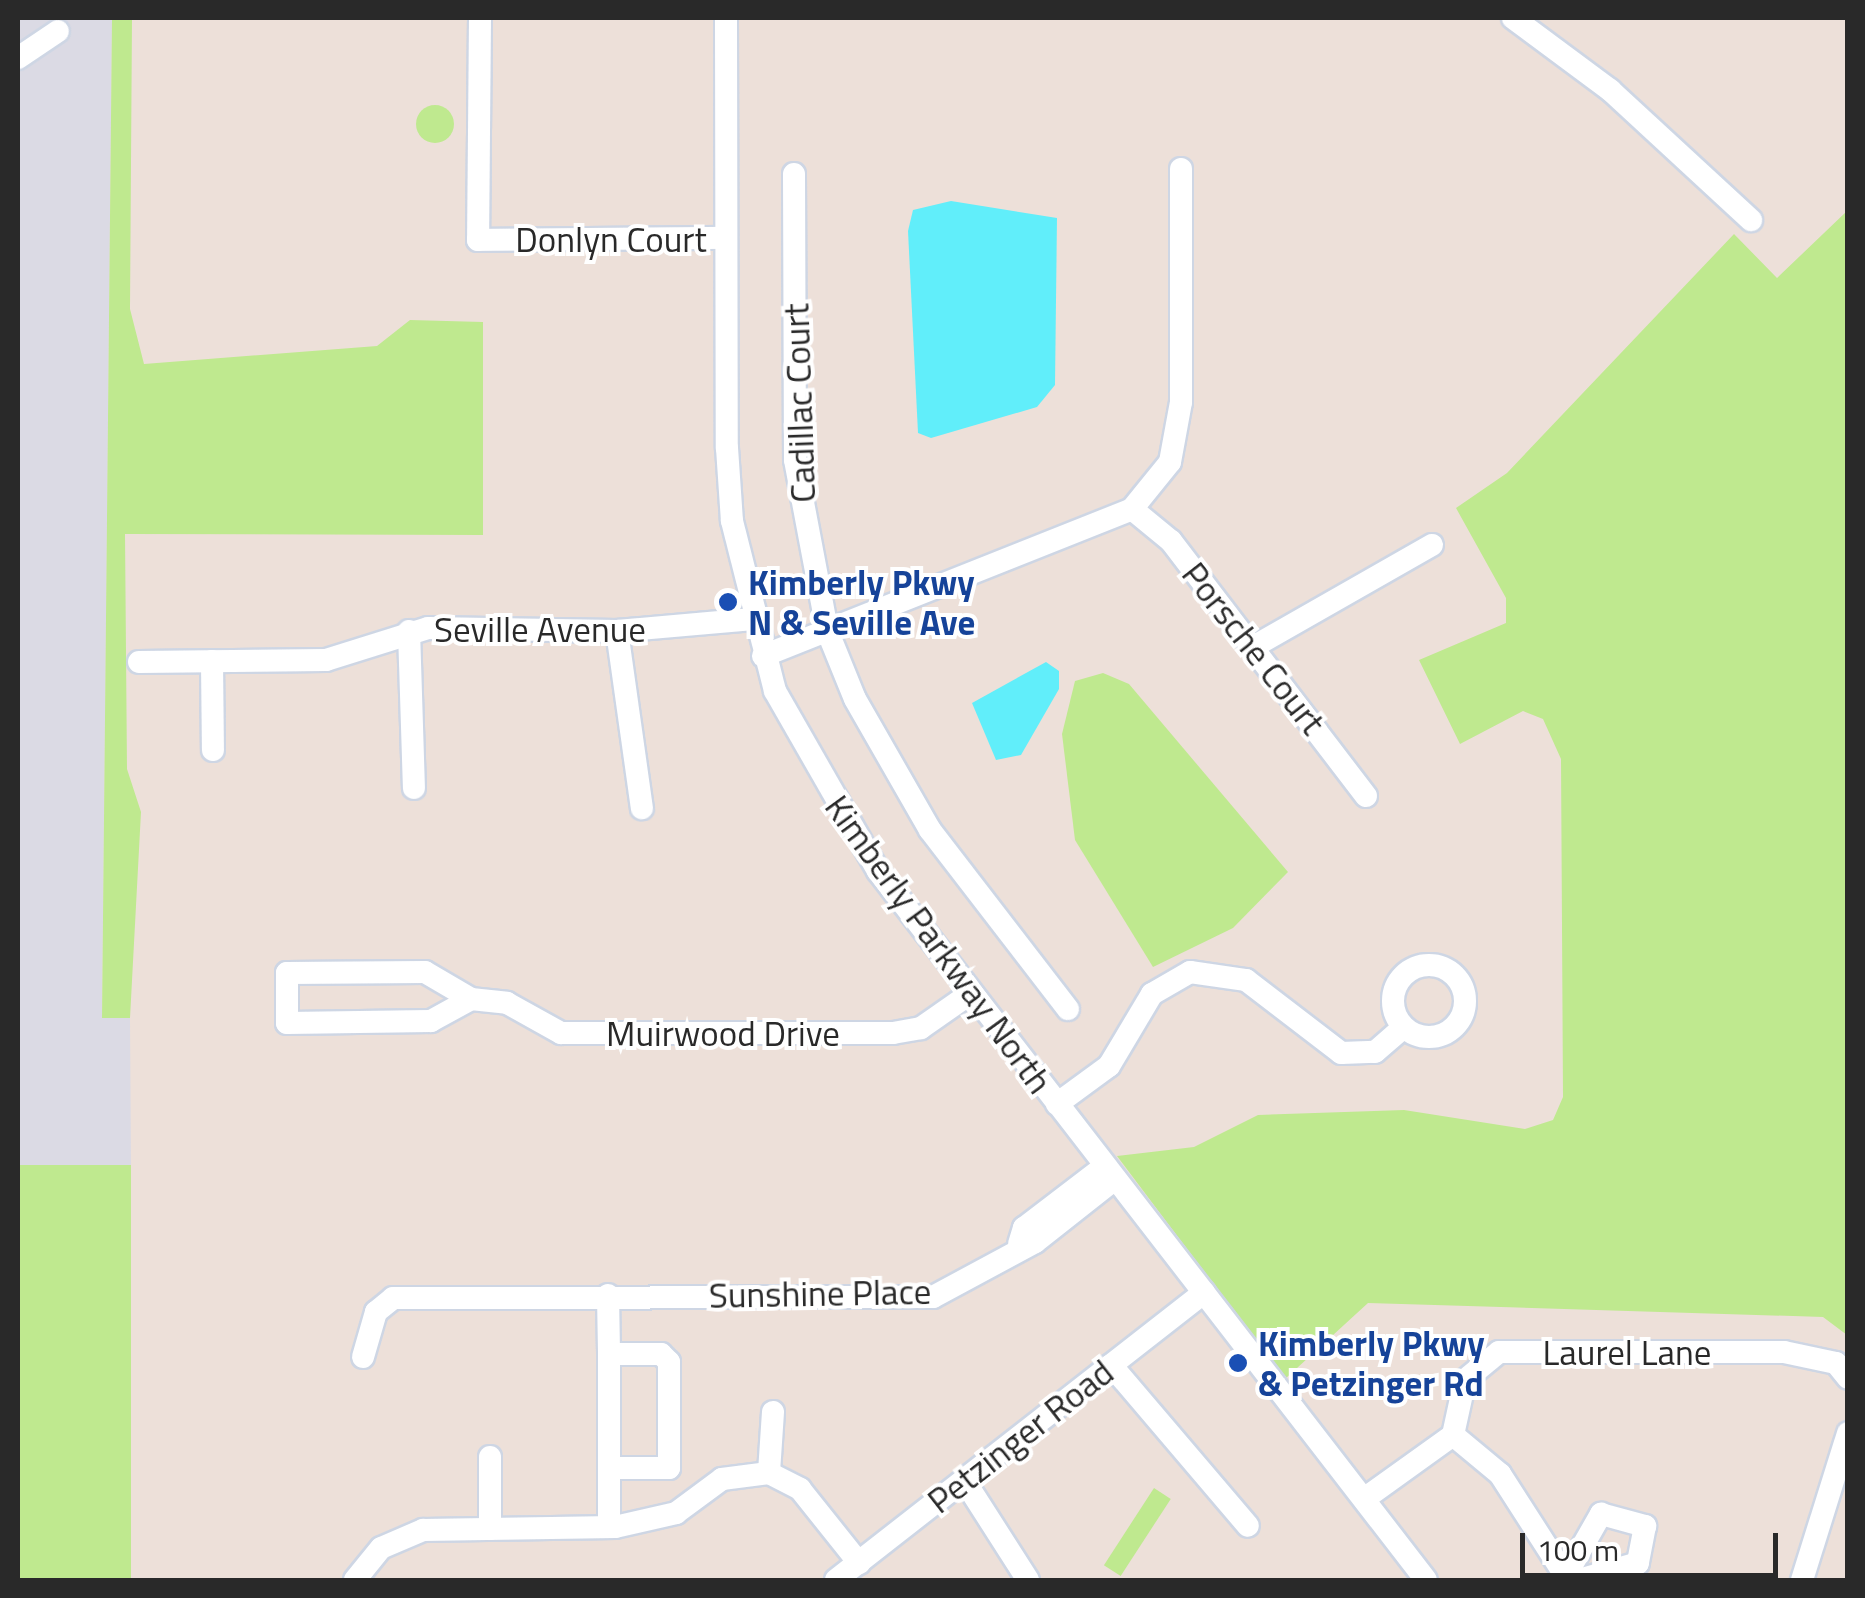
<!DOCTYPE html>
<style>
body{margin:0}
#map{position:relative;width:1865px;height:1598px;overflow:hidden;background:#ede0d9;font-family:"Titillium Web",sans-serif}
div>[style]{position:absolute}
.industrial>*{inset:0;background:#dbdae4}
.green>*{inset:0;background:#bfe98f;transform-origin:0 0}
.round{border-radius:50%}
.water>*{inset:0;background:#61eefa}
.roads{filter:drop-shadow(2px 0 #ced6e4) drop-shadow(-2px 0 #ced6e4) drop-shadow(0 2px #ced6e4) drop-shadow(0 -2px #ced6e4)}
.minor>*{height:22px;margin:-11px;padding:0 11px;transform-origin:11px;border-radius:11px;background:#fff}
.minor>.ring{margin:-11px;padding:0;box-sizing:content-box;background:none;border:22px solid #fff;border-radius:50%}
.dots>*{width:28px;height:28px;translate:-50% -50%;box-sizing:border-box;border:5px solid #fff;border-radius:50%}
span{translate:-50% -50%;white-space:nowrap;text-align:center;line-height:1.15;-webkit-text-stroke:8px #fff;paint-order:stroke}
.street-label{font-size:35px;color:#292929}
.transit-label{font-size:35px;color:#164399;font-weight:700}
.left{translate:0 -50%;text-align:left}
.frame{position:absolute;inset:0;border:20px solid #292929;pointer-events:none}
.scale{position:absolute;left:1520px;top:1533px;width:258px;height:45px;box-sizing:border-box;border:5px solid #292929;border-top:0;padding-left:12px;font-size:30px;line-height:35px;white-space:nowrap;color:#292929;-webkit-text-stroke:8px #fff;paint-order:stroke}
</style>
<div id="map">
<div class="industrial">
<i style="clip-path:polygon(18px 18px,112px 18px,102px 1017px,130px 1018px,131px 1165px,18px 1167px)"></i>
</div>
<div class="green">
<i style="clip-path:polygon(112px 18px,132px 18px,130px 309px,144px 364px,377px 346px,410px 320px,483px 322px,483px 535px,125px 534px,127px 769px,141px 812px,130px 1018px,102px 1018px)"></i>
<i class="round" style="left:416px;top:105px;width:38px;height:38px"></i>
<i style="clip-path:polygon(1847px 211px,1847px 1335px,1823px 1317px,1368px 1303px,1285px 1379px,1117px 1156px,1194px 1147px,1258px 1115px,1404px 1110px,1525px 1129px,1553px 1120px,1563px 1097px,1561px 759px,1543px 719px,1523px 711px,1460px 744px,1419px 660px,1506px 623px,1506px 598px,1456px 508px,1507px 473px,1734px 234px,1777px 278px)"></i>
<i style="clip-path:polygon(1103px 673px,1129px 684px,1288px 872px,1233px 928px,1153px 967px,1075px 840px,1062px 734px,1075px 681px)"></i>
<i style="left:131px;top:1165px;width:415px;height:113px;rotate:90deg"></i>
<i style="left:1154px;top:1488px;width:20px;height:92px;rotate:33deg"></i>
</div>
<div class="water">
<i style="clip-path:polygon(951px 201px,1057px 218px,1055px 385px,1037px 407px,931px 438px,918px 433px,908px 231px,913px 210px)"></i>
<i style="clip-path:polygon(1046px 662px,1059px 671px,1059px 689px,1021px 755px,996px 760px,972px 703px)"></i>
</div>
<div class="roads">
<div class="minor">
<i style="left:480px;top:18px;width:222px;rotate:90.5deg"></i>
<i style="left:478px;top:240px;width:247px;rotate:-0.5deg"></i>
<i style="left:726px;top:18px;width:430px;rotate:89.9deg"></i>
<i style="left:727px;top:448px;width:73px;rotate:86.1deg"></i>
<i style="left:732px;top:521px;width:175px;rotate:75.8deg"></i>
<i style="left:775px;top:691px;width:207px;rotate:60.2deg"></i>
<i style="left:878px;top:871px;width:896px;rotate:52.3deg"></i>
<i style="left:1513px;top:18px;width:121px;rotate:36.6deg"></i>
<i style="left:1610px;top:90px;width:192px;rotate:42.7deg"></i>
<i style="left:18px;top:58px;width:48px;rotate:-34deg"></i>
<i style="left:794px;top:174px;width:286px;rotate:89.8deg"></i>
<i style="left:795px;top:460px;width:173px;rotate:79.3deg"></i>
<i style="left:827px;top:630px;width:74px;rotate:67.9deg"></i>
<i style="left:855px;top:699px;width:151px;rotate:60.2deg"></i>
<i style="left:930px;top:830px;width:226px;rotate:52.4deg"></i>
<i style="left:1132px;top:509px;width:50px;rotate:39.4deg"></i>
<i style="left:1171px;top:541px;width:321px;rotate:52.6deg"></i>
<i style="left:409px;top:631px;width:157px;rotate:88.2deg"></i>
<i style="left:617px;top:631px;width:179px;rotate:82deg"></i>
<i style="left:1253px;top:647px;width:206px;rotate:-29.7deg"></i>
<i style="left:763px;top:656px;width:397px;rotate:-21.7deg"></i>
<i style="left:1132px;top:509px;width:60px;rotate:-51deg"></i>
<i style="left:1170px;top:462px;width:61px;rotate:-79.6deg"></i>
<i style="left:1181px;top:402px;width:233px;rotate:-90deg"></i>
<i style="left:212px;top:661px;width:89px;rotate:89.4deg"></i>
<i style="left:139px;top:662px;width:187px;rotate:-0.6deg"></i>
<i style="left:326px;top:660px;width:107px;rotate:-17.4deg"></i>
<i style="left:428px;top:628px;width:189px;rotate:0.9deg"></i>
<i style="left:617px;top:631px;width:137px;rotate:-5deg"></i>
<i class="ring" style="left:1393px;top:965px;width:50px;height:50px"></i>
<i style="left:425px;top:972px;width:53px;rotate:30.4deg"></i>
<i style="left:471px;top:999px;width:46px;rotate:151.2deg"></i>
<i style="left:431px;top:1021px;width:144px;rotate:179.2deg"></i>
<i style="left:287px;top:1023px;width:50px;rotate:-90deg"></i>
<i style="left:287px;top:973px;width:138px;rotate:-0.4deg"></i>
<i style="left:471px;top:999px;width:36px;rotate:6deg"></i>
<i style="left:507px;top:1003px;width:62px;rotate:29.1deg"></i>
<i style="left:561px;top:1033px;width:332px"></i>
<i style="left:893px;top:1033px;width:28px;rotate:-10deg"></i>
<i style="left:921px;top:1028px;width:61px;rotate:-35deg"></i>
<i style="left:1057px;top:1104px;width:64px;rotate:-36.2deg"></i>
<i style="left:1109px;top:1066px;width:84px;rotate:-59.2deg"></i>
<i style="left:1152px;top:994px;width:44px;rotate:-30.1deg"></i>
<i style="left:1190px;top:972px;width:57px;rotate:8.1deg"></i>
<i style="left:1246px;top:980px;width:120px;rotate:37.5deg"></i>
<i style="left:1341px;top:1053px;width:34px;rotate:-2deg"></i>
<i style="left:1375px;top:1052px;width:33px;rotate:-41deg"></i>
<i style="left:1019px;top:1244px;width:17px;rotate:-73deg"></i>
<i style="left:1024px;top:1228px;width:102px;rotate:-37.4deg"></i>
<i style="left:608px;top:1295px;width:59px;rotate:89deg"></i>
<i style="left:609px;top:1354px;width:52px"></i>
<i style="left:661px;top:1354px;width:11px;rotate:45deg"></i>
<i style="left:669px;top:1362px;width:106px;rotate:90deg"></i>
<i style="left:669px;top:1468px;width:60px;rotate:180deg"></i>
<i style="left:609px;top:1468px;width:114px;rotate:-90deg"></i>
<i style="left:363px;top:1357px;width:47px;rotate:-73.9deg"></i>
<i style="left:376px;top:1312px;width:22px;rotate:-39deg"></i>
<i style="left:393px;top:1298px;width:540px;rotate:-0.11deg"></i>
<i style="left:933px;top:1297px;width:116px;rotate:-28.3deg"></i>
<i style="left:1035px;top:1242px;width:102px;rotate:-38.2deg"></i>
<i style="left:1111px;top:1365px;width:211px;rotate:49.6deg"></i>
<i style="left:773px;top:1412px;width:61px;rotate:93.8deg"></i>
<i style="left:769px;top:1473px;width:35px;rotate:27deg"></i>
<i style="left:800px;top:1489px;width:95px;rotate:51.4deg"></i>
<i style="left:1453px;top:1435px;width:61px;rotate:39.7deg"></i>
<i style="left:1500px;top:1474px;width:126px;rotate:57.3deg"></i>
<i style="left:490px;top:1457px;width:72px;rotate:90deg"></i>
<i style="left:964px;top:1480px;width:119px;rotate:57.4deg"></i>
<i style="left:1364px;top:1499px;width:110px;rotate:-35.7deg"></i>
<i style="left:1453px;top:1435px;width:56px;rotate:-77.7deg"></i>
<i style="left:1465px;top:1380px;width:44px;rotate:-39.5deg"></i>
<i style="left:1499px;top:1352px;width:285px"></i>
<i style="left:1784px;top:1352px;width:53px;rotate:11.9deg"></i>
<i style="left:1836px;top:1363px;width:19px;rotate:51deg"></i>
<i style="left:609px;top:1527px;width:59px;rotate:-90deg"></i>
<i style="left:1565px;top:1577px;width:73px;rotate:-60.3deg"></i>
<i style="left:1601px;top:1514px;width:46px;rotate:15.3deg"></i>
<i style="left:1645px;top:1526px;width:38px;rotate:101deg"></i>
<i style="left:1638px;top:1563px;width:61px;rotate:163.9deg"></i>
<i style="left:355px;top:1580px;width:41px;rotate:-50.9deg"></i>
<i style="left:381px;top:1548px;width:46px;rotate:-23.2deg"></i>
<i style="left:423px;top:1530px;width:192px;rotate:-0.9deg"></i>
<i style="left:615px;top:1527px;width:63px;rotate:-12.9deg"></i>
<i style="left:676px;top:1513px;width:57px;rotate:-36.5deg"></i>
<i style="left:722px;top:1479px;width:47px;rotate:-7.3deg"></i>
<i style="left:836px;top:1580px;width:467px;rotate:-38deg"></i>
<i style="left:1802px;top:1580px;width:154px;rotate:-72.6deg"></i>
</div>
</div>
<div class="dots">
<i style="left:728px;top:602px;background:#1a4fb4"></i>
<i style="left:1238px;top:1363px;background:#1a4fb4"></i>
</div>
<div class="street-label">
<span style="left:611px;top:239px">Donlyn Court</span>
<span style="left:799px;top:403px;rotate:-92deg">Cadillac Court</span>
<span style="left:540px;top:629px">Seville Avenue</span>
<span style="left:1254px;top:648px;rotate:52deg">Porsche Court</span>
<span style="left:939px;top:944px;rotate:54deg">Kimberly Parkway North</span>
<span style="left:723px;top:1033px">Muirwood Drive</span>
<span style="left:820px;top:1293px;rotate:-1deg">Sunshine Place</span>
<span style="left:1627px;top:1352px">Laurel Lane</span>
<span style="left:1020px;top:1436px;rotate:-38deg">Petzinger Road</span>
</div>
<div class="transit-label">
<span class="left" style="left:748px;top:602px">Kimberly Pkwy<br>N &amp; Seville Ave</span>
<span class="left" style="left:1258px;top:1363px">Kimberly Pkwy<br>&amp; Petzinger Rd</span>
</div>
<div class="frame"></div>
<div class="scale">100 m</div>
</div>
